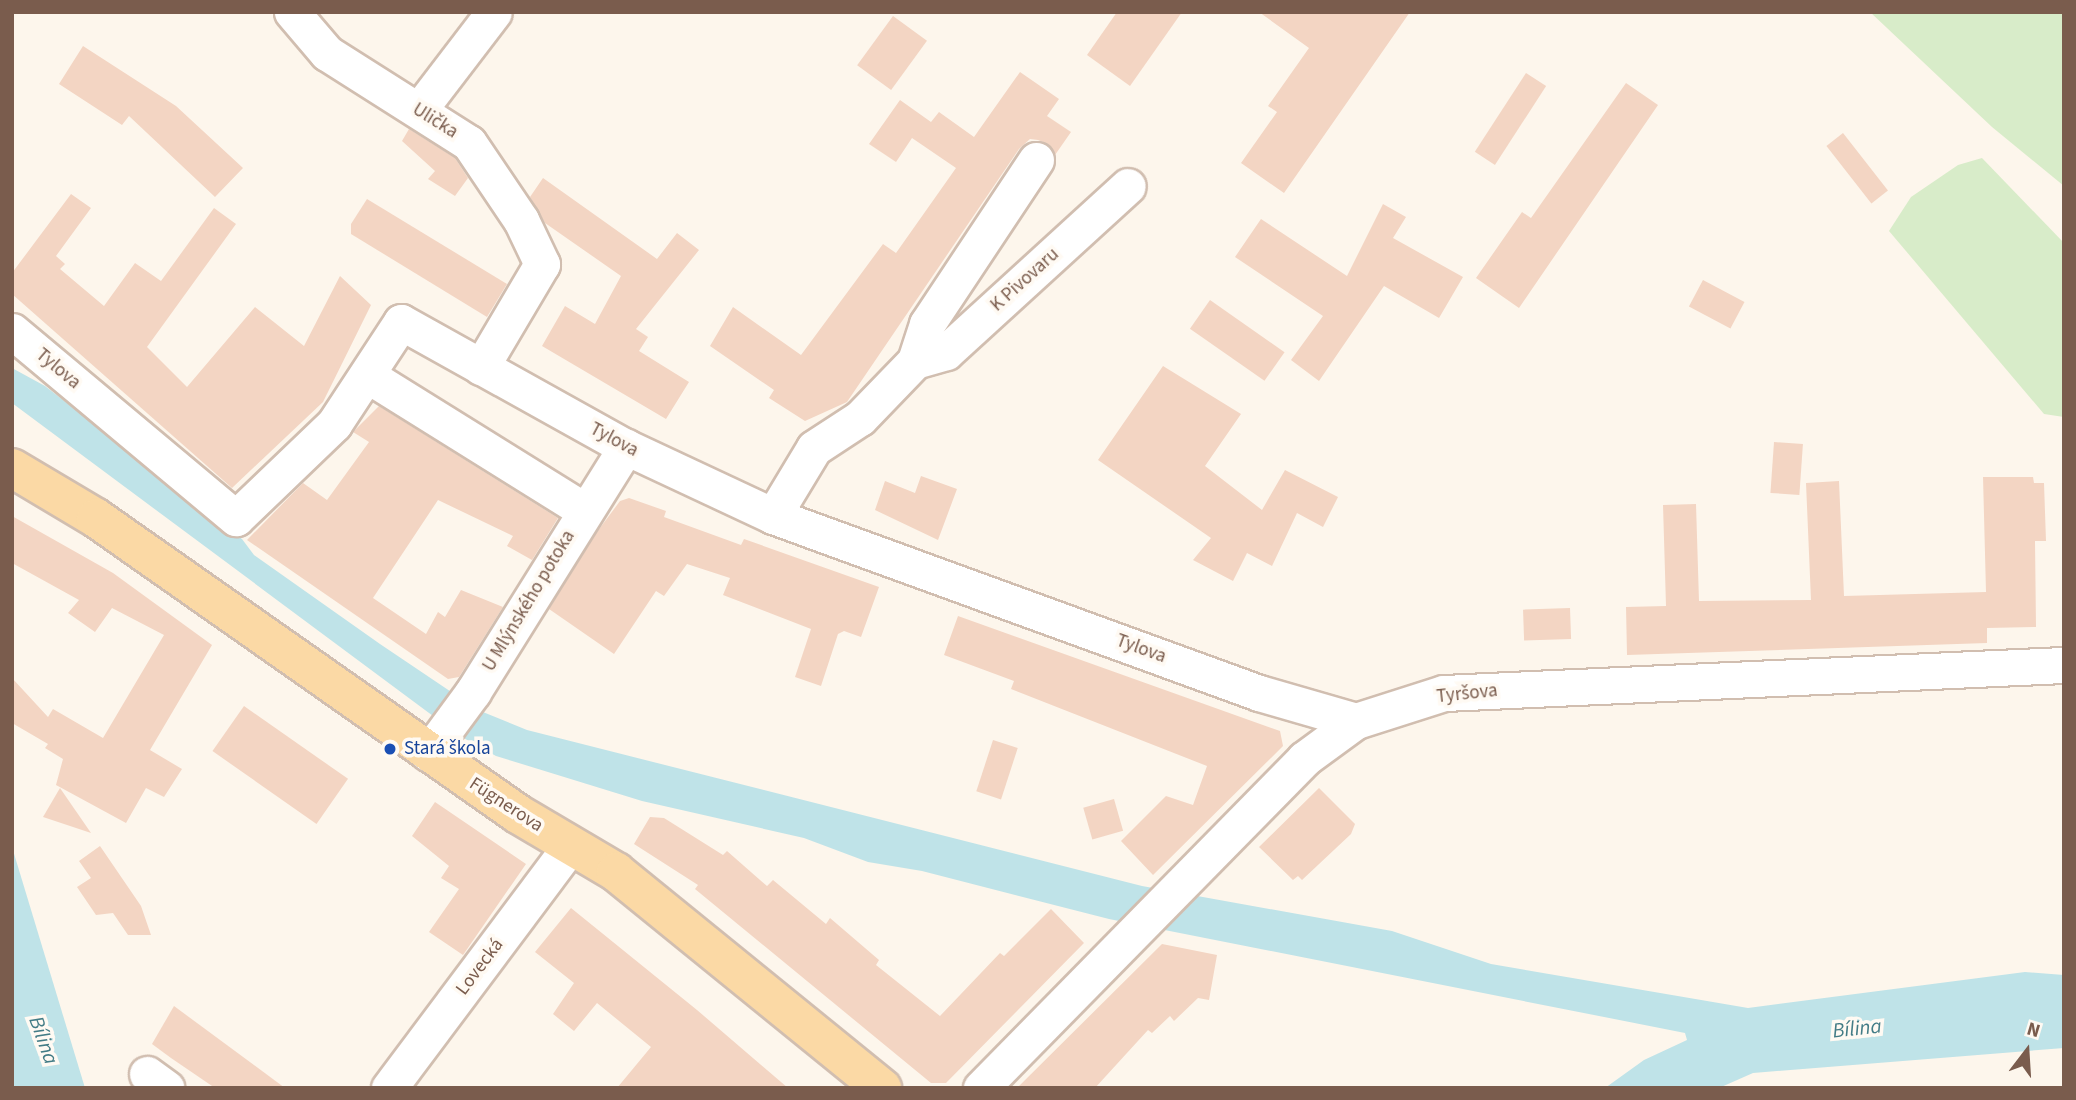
<!DOCTYPE html>
<meta charset="utf-8">
<style>
body{margin:0}
#map{position:relative;width:2076px;height:1100px;overflow:hidden;background:#fdf6ec;font-family:"Source Sans 3",sans-serif}
div>[style]{position:absolute}
.green>*{inset:0;background:#d8ecc9}
.water>*{inset:0;background:#bfe3e8}
.building>*{inset:0;background:#f3d5c3;transform-origin:0 0}
.roads{filter:drop-shadow(2px 0 #d1beb0) drop-shadow(-2px 0 #d1beb0) drop-shadow(0 2px #d1beb0) drop-shadow(0 -2px #d1beb0)}
.minor>*{height:35px;margin:-17.5px;padding:0 17.5px;transform-origin:17.5px;border-radius:17.5px;background:#fff}
.major>*{height:38px;margin:-19px;padding:0 19px;transform-origin:19px;border-radius:19px;background:#fbd9a5}
.dots>*{width:19px;height:19px;translate:-50% -50%;box-sizing:border-box;border:4px solid #fffaf3;border-radius:50%}
span{translate:-50% -50%;white-space:nowrap;text-align:center;line-height:1.15;-webkit-text-stroke:7px #fffaf3;paint-order:stroke}
.street-label{font-size:19px;color:#7a5c4d}
.transit-label{font-size:19px;color:#164399}
.left{translate:0 -50%;text-align:left}
.water-label{font-size:21px;color:#437c86;font-style:italic}
.frame{position:absolute;inset:0;border:14px solid #7a5c4d;pointer-events:none}
.north{position:absolute;left:1992px;top:1016px;width:70px;height:70px;-webkit-text-stroke:5px #fffaf3;paint-order:stroke;rotate:17deg;font-size:19px;font-weight:700;line-height:28px;text-align:center;color:#7a5c4d}
.north::after{content:'';display:block;margin:auto;width:24px;height:32px;background:#7a5c4d;clip-path:polygon(50% 0,100% 100%,50% 72%,0 100%)}
</style>
<div id="map">
<div class="green">
<i style="clip-path:polygon(1870px 12px,2064px 12px,2064px 186px,1992px 127px)"></i>
<i style="clip-path:polygon(1982px 158px,2064px 243px,2064px 417px,2044px 414px,1889px 231px,1911px 197px,1958px 165px)"></i>
</div>
<div class="water">
<i style="clip-path:polygon(12px 368px,45px 386px,242px 539px,254px 555px,380px 644px,478px 710px,527px 730px,1142px 886px,1392px 931px,1491px 964px,1748px 1008px,2025px 972px,2064px 975px,2064px 1048px,1753px 1073px,1719px 1088px,1605px 1088px,1644px 1060px,1687px 1040px,1685px 1033px,1109px 919px,922px 871px,868px 862px,804px 838px,642px 801px,496px 756px,460px 736px,12px 403px)"></i>
<i style="clip-path:polygon(12px 847px,85px 1088px,12px 1087px)"></i>
</div>
<div class="building">
<i style="clip-path:polygon(1117px 12px,1182px 12px,1130px 86px,1087px 55px)"></i>
<i style="clip-path:polygon(1259px 12px,1410px 12px,1284px 193px,1241px 163px,1277px 112px,1268px 106px,1309px 48px)"></i>
<i style="left:893px;top:16px;width:42px;height:61px;rotate:36deg"></i>
<i style="clip-path:polygon(83px 46px,176px 106px,243px 168px,215px 197px,129px 116px,122px 125px,59px 84px)"></i>
<i style="clip-path:polygon(1020px 72px,1059px 99px,1047px 116px,1071px 132px,1055px 155px,1048px 144px,1038px 140px,1030px 139px,1019px 149px,847px 402px,805px 421px,769px 398px,774px 390px,710px 346px,733px 307px,801px 355px,883px 244px,896px 253px,956px 168px,912px 138px,896px 162px,869px 144px,900px 100px,931px 122px,939px 112px,974px 137px)"></i>
<i style="left:1526px;top:73px;width:24px;height:94px;rotate:33deg"></i>
<i style="clip-path:polygon(1626px 83px,1658px 105px,1519px 308px,1476px 278px,1522px 212px,1531px 218px)"></i>
<i style="clip-path:polygon(409px 129px,455px 158px,468px 178px,455px 196px,428px 179px,435px 171px,402px 141px)"></i>
<i style="left:1843px;top:133px;width:73px;height:21px;rotate:52deg"></i>
<i style="clip-path:polygon(543px 178px,657px 259px,677px 233px,699px 250px,636px 329px,648px 337px,639px 351px,689px 382px,666px 419px,542px 346px,565px 306px,595px 324px,621px 276px,545px 223px,530px 197px)"></i>
<i style="clip-path:polygon(71px 194px,91px 208px,56px 256px,65px 264px,60px 269px,104px 306px,135px 263px,161px 281px,214px 208px,236px 224px,147px 347px,187px 387px,255px 307px,304px 346px,340px 276px,371px 305px,323px 402px,232px 488px,12px 294px,12px 273px)"></i>
<i style="clip-path:polygon(367px 199px,507px 284px,487px 317px,351px 234px,351px 224px)"></i>
<i style="clip-path:polygon(1383px 204px,1406px 217px,1393px 238px,1463px 277px,1439px 318px,1384px 286px,1319px 381px,1291px 360px,1323px 316px,1235px 257px,1261px 219px,1347px 276px)"></i>
<i style="left:1703px;top:280px;width:47px;height:30px;rotate:28deg"></i>
<i style="left:1210px;top:300px;width:91px;height:35px;rotate:35deg"></i>
<i style="clip-path:polygon(1163px 366px,1241px 414px,1205px 466px,1262px 510px,1285px 470px,1338px 497px,1323px 527px,1297px 513px,1272px 566px,1247px 553px,1233px 581px,1193px 560px,1211px 538px,1098px 460px)"></i>
<i style="clip-path:polygon(379px 406px,558px 518px,532px 560px,507px 546px,513px 536px,438px 500px,373px 598px,426px 634px,438px 612px,445px 617px,461px 590px,503px 607px,459px 677px,448px 679px,247px 540px,303px 483px,327px 500px,369px 442px,353px 432px)"></i>
<i style="left:1774px;top:442px;width:29px;height:51px;rotate:4deg"></i>
<i style="clip-path:polygon(921px 476px,957px 489px,938px 540px,875px 510px,885px 481px,915px 493px)"></i>
<i style="clip-path:polygon(1983px 477px,2033px 477px,2034px 483px,2044px 483px,2046px 541px,2035px 541px,2036px 627px,1987px 628px,1987px 643px,1627px 655px,1626px 607px,1666px 606px,1663px 505px,1696px 504px,1699px 601px,1811px 600px,1806px 483px,1839px 481px,1844px 596px,1986px 592px)"></i>
<i style="clip-path:polygon(629px 498px,666px 511px,664px 517px,741px 545px,744px 539px,879px 587px,861px 637px,844px 631px,838px 634px,821px 686px,795px 677px,811px 629px,723px 595px,730px 578px,687px 564px,664px 596px,656px 591px,614px 654px,549px 609px,594px 536px,620px 501px)"></i>
<i style="clip-path:polygon(12px 516px,113px 573px,212px 645px,150px 750px,182px 769px,164px 797px,146px 788px,126px 823px,56px 785px,63px 759px,45px 748px,48px 744px,12px 723px,12px 678px,48px 717px,53px 709px,103px 738px,164px 635px,112px 608px,95px 632px,68px 613px,79px 600px,12px 563px)"></i>
<i style="left:1570px;top:608px;width:31px;height:47px;rotate:88deg"></i>
<i style="clip-path:polygon(958px 616px,1280px 731px,1283px 746px,1153px 875px,1121px 841px,1166px 796px,1193px 805px,1207px 766px,1011px 689px,1014px 681px,944px 655px)"></i>
<i style="left:244px;top:706px;width:127px;height:55px;rotate:35deg"></i>
<i style="left:993px;top:740px;width:26px;height:54px;rotate:18deg"></i>
<i style="clip-path:polygon(60px 788px,91px 833px,43px 817px)"></i>
<i style="clip-path:polygon(1319px 788px,1355px 824px,1351px 834px,1302px 880px,1298px 876px,1293px 880px,1259px 847px)"></i>
<i style="left:1114px;top:799px;width:33px;height:32px;rotate:74deg"></i>
<i style="clip-path:polygon(435px 802px,526px 864px,463px 955px,429px 932px,459px 889px,441px 878px,449px 866px,412px 836px)"></i>
<i style="clip-path:polygon(650px 817px,664px 818px,723px 855px,727px 851px,767px 886px,773px 880px,826px 924px,830px 918px,879px 960px,876px 965px,940px 1016px,1000px 953px,1004px 956px,1051px 909px,1084px 943px,946px 1083px,931px 1083px,695px 889px,698px 885px,634px 844px)"></i>
<i style="clip-path:polygon(100px 846px,141px 906px,151px 935px,128px 935px,113px 913px,96px 915px,77px 887px,91px 878px,79px 861px)"></i>
<i style="clip-path:polygon(571px 908px,697px 1010px,788px 1088px,617px 1088px,651px 1047px,597px 1003px,574px 1031px,553px 1014px,574px 983px,535px 952px)"></i>
<i style="clip-path:polygon(1162px 944px,1217px 955px,1209px 1000px,1198px 998px,1174px 1021px,1170px 1016px,1152px 1033px,1148px 1030px,1095px 1088px,1017px 1088px)"></i>
<i style="clip-path:polygon(174px 1006px,285px 1088px,215px 1088px,171px 1058px,152px 1044px)"></i>
</div>
<div class="roads">
<div class="minor">
<i style="left:292px;top:12px;width:54px;rotate:49.5deg"></i>
<i style="left:327px;top:53px;width:168px;rotate:32.4deg"></i>
<i style="left:469px;top:143px;width:93px;rotate:56deg"></i>
<i style="left:521px;top:220px;width:49px;rotate:64.5deg"></i>
<i style="left:542px;top:264px;width:120px;rotate:120.6deg"></i>
<i style="left:419px;top:110px;width:123px;rotate:-52.6deg"></i>
<i style="left:12px;top:331px;width:292px;rotate:39.9deg"></i>
<i style="left:236px;top:518px;width:136px;rotate:-43.8deg"></i>
<i style="left:334px;top:424px;width:122px;rotate:-56.7deg"></i>
<i style="left:401px;top:322px;width:257px;rotate:29.1deg"></i>
<i style="left:626px;top:447px;width:162px;rotate:25.1deg"></i>
<i style="left:773px;top:516px;width:517px;rotate:20.01deg"></i>
<i style="left:1259px;top:693px;width:101px;rotate:16.1deg"></i>
<i style="left:915px;top:361px;width:39px;rotate:-72deg"></i>
<i style="left:927px;top:324px;width:197px;rotate:-56.4deg"></i>
<i style="left:367px;top:375px;width:256px;rotate:31.9deg"></i>
<i style="left:773px;top:516px;width:79px;rotate:-58.9deg"></i>
<i style="left:814px;top:448px;width:55px;rotate:-33.1deg"></i>
<i style="left:860px;top:418px;width:79px;rotate:-46deg"></i>
<i style="left:915px;top:361px;width:32px;rotate:-16deg"></i>
<i style="left:946px;top:352px;width:246px;rotate:-42.4deg"></i>
<i style="left:428px;top:753px;width:76px;rotate:-53.6deg"></i>
<i style="left:473px;top:692px;width:289px;rotate:-58deg"></i>
<i style="left:147px;top:1074px;width:24px;rotate:36deg"></i>
<i style="left:389px;top:1088px;width:302px;rotate:-53.2deg"></i>
<i style="left:981px;top:1088px;width:461px;rotate:-45.5deg"></i>
<i style="left:1304px;top:759px;width:64px;rotate:-36.2deg"></i>
<i style="left:1356px;top:721px;width:92px;rotate:-17.7deg"></i>
<i style="left:1444px;top:693px;width:621px;rotate:-2.59deg"></i>
</div>
<div class="major">
<i style="left:12px;top:468px;width:98px;rotate:30.8deg"></i>
<i style="left:96px;top:518px;width:515px;rotate:35.05deg"></i>
<i style="left:518px;top:814px;width:114px;rotate:30.6deg"></i>
<i style="left:616px;top:872px;width:343px;rotate:39.1deg"></i>
</div>
</div>
<div class="dots">
<i style="left:390px;top:749px;background:#1a4fb4"></i>
</div>
<div class="street-label">
<span style="left:435px;top:121px;rotate:32deg">Ulička</span>
<span style="left:1025px;top:280px;rotate:-42deg">K Pivovaru</span>
<span style="left:58px;top:369px;rotate:40deg">Tylova</span>
<span style="left:614px;top:440px;rotate:28deg">Tylova</span>
<span style="left:529px;top:601px;rotate:-59deg">U Mlýnského potoka</span>
<span style="left:1141px;top:649px;rotate:20deg">Tylova</span>
<span style="left:1467px;top:694px;rotate:-6deg">Tyršova</span>
<span style="left:506px;top:805px;rotate:33deg">Fügnerova</span>
<span style="left:480px;top:967px;rotate:-53deg">Lovecká</span>
</div>
<div class="transit-label">
<span class="left" style="left:404px;top:749px">Stará škola</span>
</div>
<div class="water-label">
<span style="left:1857px;top:1028px;rotate:-6deg">Bílina</span>
<span style="left:44px;top:1040px;rotate:70deg">Bílina</span>
</div>
<div class="frame"></div>
<div class="north">N</div>
</div>
